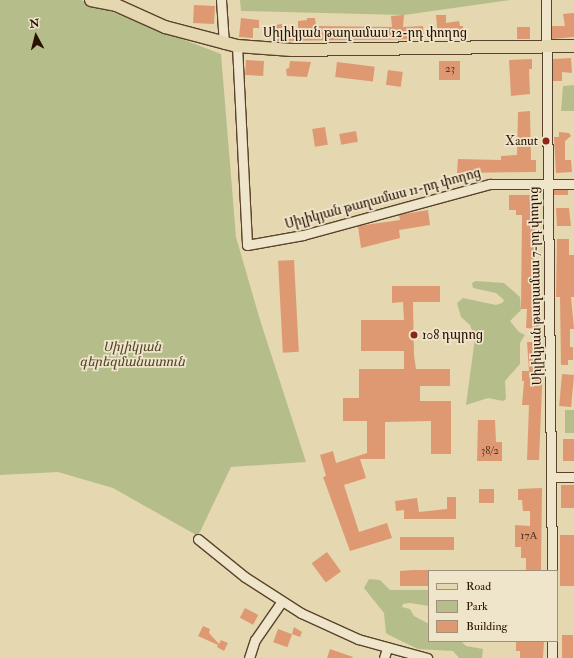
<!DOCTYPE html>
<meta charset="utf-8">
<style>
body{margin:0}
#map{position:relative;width:574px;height:658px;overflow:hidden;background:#e5d7af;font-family:"IM FELL Double Pica","Noto Serif Armenian",serif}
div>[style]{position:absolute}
.green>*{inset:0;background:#b5be8b;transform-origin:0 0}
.building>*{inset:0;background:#de9973;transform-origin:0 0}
.roads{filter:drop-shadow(1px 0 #5a422c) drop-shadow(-1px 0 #5a422c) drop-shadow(0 1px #5a422c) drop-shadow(0 -1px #5a422c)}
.minor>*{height:9px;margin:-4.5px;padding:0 4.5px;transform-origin:4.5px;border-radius:4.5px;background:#eee5cb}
.major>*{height:12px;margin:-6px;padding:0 6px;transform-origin:6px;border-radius:6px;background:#e5d7af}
.dots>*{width:11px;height:11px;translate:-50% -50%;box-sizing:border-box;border:2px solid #eee5cb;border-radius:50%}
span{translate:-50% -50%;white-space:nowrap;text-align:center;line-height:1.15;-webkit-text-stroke:3.5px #eee5cb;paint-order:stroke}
.number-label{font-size:11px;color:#58331e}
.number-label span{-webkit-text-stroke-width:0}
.street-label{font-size:13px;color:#2b1101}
.poi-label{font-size:13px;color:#2b1101}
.right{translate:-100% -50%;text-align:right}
.left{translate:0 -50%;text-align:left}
.park-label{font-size:13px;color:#54452a;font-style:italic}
.legend{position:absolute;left:428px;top:570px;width:130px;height:72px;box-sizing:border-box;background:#eee5cb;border:1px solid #a0907a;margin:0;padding:5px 7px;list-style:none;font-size:12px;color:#2b1101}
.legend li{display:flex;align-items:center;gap:8px;height:20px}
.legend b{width:20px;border:1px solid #a0907a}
.north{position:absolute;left:16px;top:16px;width:40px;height:40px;-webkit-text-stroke:3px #eee5cb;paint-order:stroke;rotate:353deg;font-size:11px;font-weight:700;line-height:16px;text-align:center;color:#2b1101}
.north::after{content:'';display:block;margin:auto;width:14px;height:18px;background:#2b1101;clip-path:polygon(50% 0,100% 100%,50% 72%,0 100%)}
</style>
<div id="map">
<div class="green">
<i style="clip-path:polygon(0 0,81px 0,221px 54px,236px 237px,260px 320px,306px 462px,231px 467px,198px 536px,113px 488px,58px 472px,0 475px)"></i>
<i style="clip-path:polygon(240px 0,510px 0,404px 15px,241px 11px)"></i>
<i style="clip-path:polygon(574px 85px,574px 111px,561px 111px,563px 86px)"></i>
<i style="clip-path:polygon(476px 281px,504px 283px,520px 297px,521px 310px,510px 321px,519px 332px,525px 335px,520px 343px,520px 364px,505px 381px,506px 399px,503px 401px,488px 398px,466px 405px,475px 338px,470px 325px,461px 317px,457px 303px,463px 298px,496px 305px,502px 303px,504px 300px,496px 293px,473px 288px,472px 283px)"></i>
<i style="left:565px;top:410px;width:9px;height:23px"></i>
<i style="clip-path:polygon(369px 579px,380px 580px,390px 590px,429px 590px,429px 606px,410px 603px,403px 604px,402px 607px,410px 609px,414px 616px,429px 624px,429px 641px,461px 641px,466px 646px,483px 649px,482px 658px,459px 658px,453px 651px,418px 649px,389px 635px,386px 633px,384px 613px,364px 588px)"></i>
</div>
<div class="building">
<i style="left:194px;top:5px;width:21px;height:18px;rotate:3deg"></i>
<i style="clip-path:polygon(574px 13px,574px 37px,552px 39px,552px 26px,565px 26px,563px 14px)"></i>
<i style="clip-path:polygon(404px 15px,403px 27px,423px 26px,424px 39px,277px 41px,276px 25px,282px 24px,283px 28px,298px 28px,298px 21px,307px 20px,307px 18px,315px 18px,316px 26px,392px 27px,391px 16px)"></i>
<i style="clip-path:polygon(436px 15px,446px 15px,446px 23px,459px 21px,460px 26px,463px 26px,463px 36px,438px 38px)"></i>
<i style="clip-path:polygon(241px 18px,259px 20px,259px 28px,253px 28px,253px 38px,239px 37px)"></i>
<i style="left:517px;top:27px;width:13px;height:12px"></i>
<i style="clip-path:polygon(571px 58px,572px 73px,562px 72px,562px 81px,553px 81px,553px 59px)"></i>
<i style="clip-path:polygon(532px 59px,532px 69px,529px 69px,530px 94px,511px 96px,509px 60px)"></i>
<i style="left:246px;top:60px;width:18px;height:15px;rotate:3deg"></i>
<i style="clip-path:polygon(290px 61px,311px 62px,307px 77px,287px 76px,286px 69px,289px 68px)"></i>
<i style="left:439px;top:61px;width:21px;height:19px"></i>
<i style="left:337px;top:62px;width:38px;height:15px;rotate:7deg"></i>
<i style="left:388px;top:70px;width:15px;height:15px;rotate:8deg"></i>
<i style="clip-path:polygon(530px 111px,531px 160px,536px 160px,536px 172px,457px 173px,458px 159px,501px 160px,501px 156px,517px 155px,518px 112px)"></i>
<i style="left:325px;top:127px;width:18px;height:13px;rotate:81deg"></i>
<i style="left:356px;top:131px;width:11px;height:17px;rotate:80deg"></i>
<i style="clip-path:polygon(559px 132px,569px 133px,571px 136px,565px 141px,565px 160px,571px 160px,572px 172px,556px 173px,554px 137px,559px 137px)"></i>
<i style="left:554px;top:190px;width:14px;height:5px"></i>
<i style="clip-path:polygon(509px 195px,535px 195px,533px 314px,536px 314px,536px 320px,540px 320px,540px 329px,526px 328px,527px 309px,521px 309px,522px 215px,516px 215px,516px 210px,509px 210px)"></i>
<i style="clip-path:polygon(556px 208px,569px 208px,571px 226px,557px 226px)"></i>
<i style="clip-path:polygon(428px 210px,430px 225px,399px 230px,400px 238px,361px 248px,358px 226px,400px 220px,399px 215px)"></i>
<i style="clip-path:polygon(557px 239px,569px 239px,569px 255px,574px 255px,574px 297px,571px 297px,574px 329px,570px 329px,570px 347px,573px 347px,573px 360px,568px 360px,568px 365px,561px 365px,560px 297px,556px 297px)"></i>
<i style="left:294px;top:260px;width:92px;height:16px;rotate:87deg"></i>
<i style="clip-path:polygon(392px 286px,440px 286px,440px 302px,413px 302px,414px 355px,416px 369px,450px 369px,450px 386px,420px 386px,420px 401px,451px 401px,451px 454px,431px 454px,431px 421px,385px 422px,385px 459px,360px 459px,366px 478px,344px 485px,359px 532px,387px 523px,392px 538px,350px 551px,323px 477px,326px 476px,320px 455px,333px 451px,336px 463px,367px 453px,367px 421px,343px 421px,343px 398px,359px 398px,359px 369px,404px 369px,404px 351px,361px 351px,361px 320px,404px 320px,403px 302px,392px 303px)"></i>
<i style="clip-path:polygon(527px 342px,540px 342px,540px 363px,543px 363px,539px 460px,527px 460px,529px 405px,522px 405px,524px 381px,522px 381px,522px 371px,529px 371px)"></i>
<i style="left:562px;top:374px;width:12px;height:32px;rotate:5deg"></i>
<i style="clip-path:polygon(478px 420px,495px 420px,496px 442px,502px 442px,502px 461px,477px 461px)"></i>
<i style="left:563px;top:439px;width:11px;height:22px"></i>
<i style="left:561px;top:485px;width:13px;height:23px"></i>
<i style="clip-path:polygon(542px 488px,541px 571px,526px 571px,526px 558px,521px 558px,521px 547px,515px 547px,515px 525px,530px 526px,530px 511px,523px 511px,522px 500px,518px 500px,518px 489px)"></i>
<i style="left:479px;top:489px;width:15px;height:14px"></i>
<i style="clip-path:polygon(447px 497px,456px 497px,456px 519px,404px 519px,404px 510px,396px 511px,395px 501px,417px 498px,419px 512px,447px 509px)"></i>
<i style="left:560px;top:535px;width:14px;height:51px"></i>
<i style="left:400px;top:537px;width:54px;height:13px"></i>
<i style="left:327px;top:552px;width:24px;height:19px;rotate:54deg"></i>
<i style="clip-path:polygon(413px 570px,429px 570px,429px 586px,400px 586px,400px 571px)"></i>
<i style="left:245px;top:608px;width:15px;height:11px;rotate:28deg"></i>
<i style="clip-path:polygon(203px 626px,210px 629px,209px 633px,219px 644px,221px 640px,228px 643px,224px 651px,217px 647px,218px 645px,198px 636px)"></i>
<i style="clip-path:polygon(294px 627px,302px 632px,300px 637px,292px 634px)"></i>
<i style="left:278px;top:629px;width:15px;height:14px;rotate:20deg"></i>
<i style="left:573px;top:635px;width:23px;height:11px;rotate:90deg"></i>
<i style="clip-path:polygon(516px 641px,544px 641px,543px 658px,520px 658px,520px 651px,516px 651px)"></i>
<i style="clip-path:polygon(330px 649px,353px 657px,352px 658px,327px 658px)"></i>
</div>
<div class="roads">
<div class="minor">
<i style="left:221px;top:0;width:44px;rotate:86.1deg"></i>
<i style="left:546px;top:0;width:571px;rotate:89.4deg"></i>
<i style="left:237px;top:46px;width:199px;rotate:87.1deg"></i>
<i style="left:247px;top:245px;width:57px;rotate:-10.1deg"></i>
<i style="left:303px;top:235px;width:194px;rotate:-15.3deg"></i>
<i style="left:490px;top:184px;width:84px"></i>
<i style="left:552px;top:477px;width:22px"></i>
<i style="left:198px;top:539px;width:60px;rotate:39deg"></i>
<i style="left:245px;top:577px;width:67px;rotate:32.7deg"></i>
<i style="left:301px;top:613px;width:63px;rotate:24.5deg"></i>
<i style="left:358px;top:639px;width:72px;rotate:15.4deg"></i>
<i style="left:249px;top:658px;width:19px;rotate:-72deg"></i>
<i style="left:255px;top:640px;width:47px;rotate:-55.3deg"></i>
<i style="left:384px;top:658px;width:10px;rotate:-73deg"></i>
<i style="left:552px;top:658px;width:17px;rotate:-90deg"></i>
</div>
<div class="major">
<i style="left:91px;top:0;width:25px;rotate:11deg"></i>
<i style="left:116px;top:5px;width:54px;rotate:24.2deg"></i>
<i style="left:165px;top:27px;width:74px;rotate:14.8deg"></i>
<i style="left:237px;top:46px;width:55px;rotate:4.2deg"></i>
<i style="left:292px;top:50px;width:282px;rotate:-0.8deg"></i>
</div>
</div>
<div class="dots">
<i style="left:546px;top:141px;background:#8f2418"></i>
<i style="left:414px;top:335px;background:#8f2418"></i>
</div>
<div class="number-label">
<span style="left:450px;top:69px">23</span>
<span style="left:490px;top:451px">38/2</span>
<span style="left:529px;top:536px">17А</span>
</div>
<div class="street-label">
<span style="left:365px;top:33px">Սիլիկյան թաղամաս 12-րդ փողոց</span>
<span style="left:383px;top:199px;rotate:-15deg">Սիլիկյան թաղամաս 11-րդ փողոց</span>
<span style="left:536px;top:286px;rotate:-91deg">Սիլիկյան թաղամաս 7-րդ փողոց</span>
</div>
<div class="poi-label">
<span class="right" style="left:538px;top:141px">Xanut</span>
<span class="left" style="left:422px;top:335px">108 դպրոց</span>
</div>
<div class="park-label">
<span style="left:132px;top:355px">Սիլիկյան<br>գերեզմանատուն</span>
</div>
<ul class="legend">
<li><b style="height:5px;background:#e5d7af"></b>Road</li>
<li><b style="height:11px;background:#b5be8b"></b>Park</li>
<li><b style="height:11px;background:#de9973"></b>Building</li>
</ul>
<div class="north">N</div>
</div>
